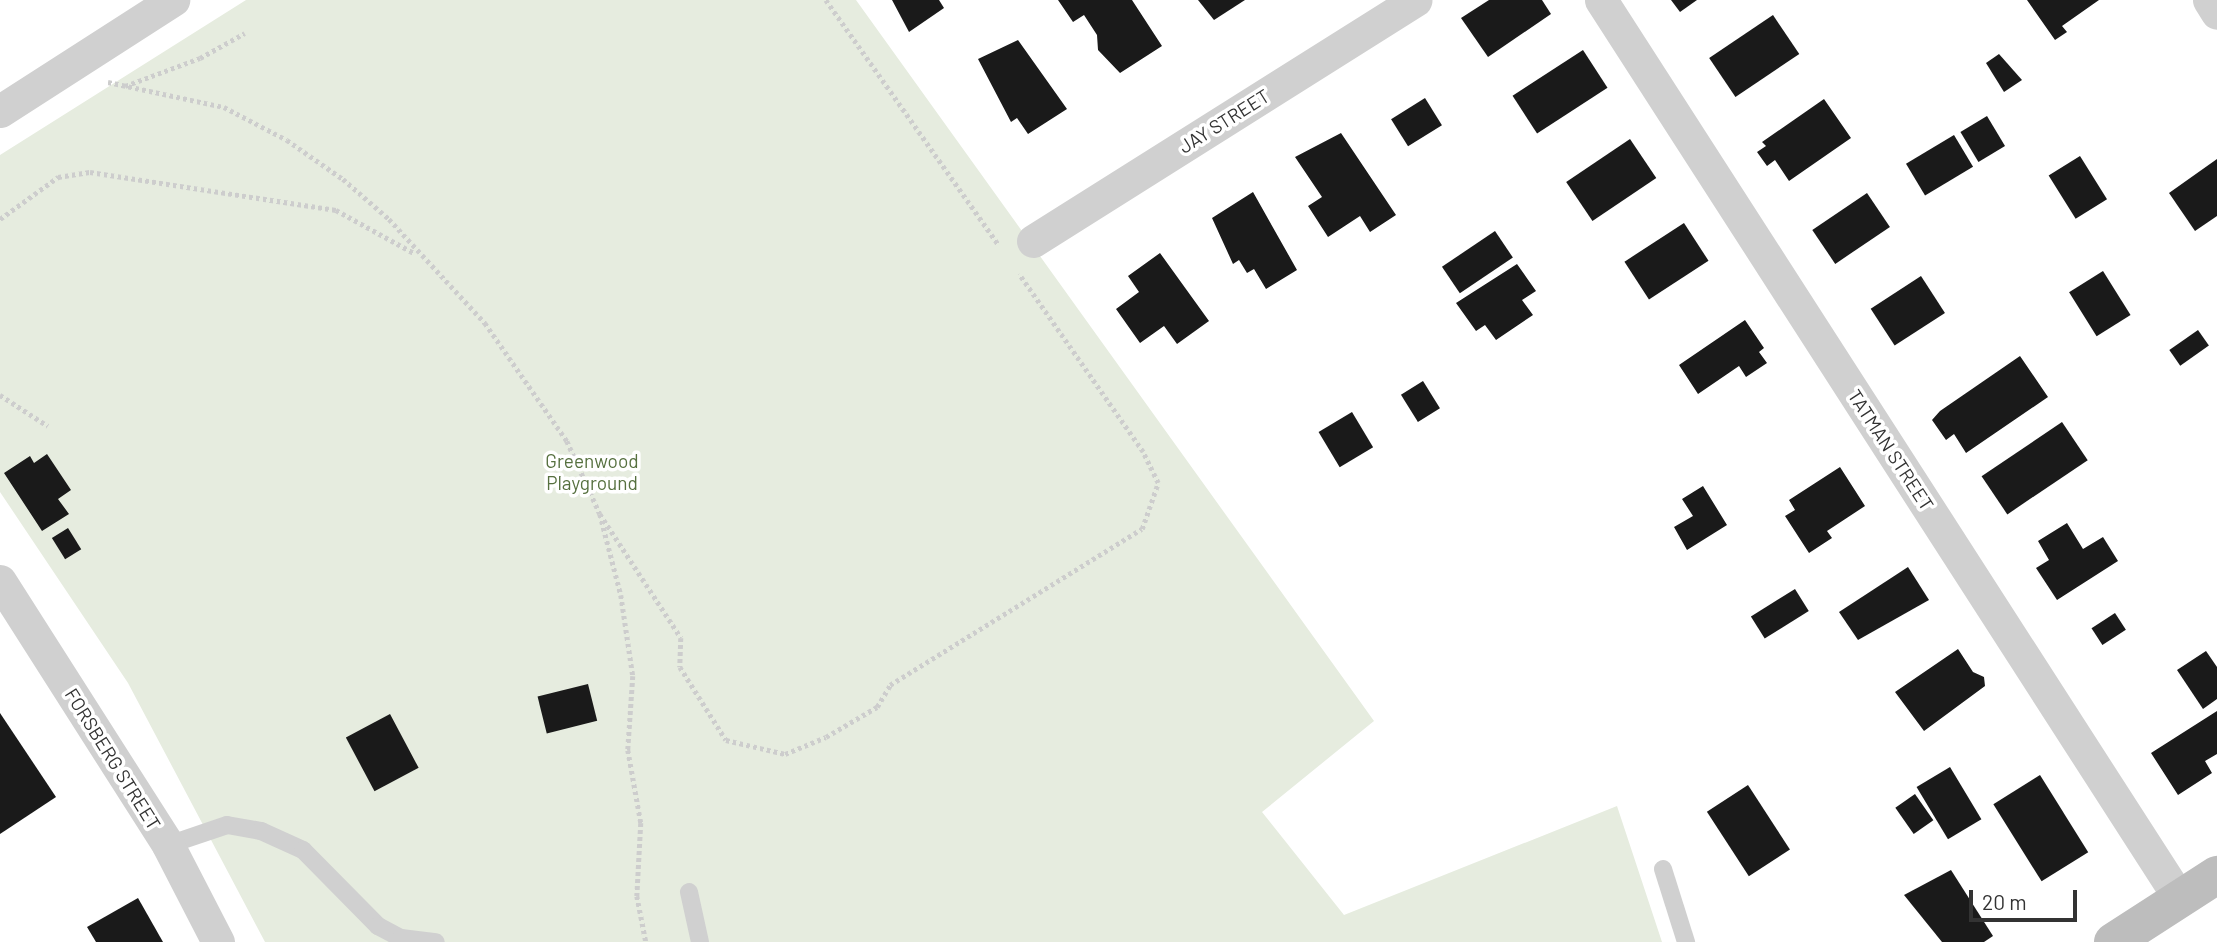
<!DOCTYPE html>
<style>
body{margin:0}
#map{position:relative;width:2217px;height:942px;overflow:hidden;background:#fff;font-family:Barlow,sans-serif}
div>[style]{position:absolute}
.green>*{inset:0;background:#e6ecdf}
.building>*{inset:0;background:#1a1a1a;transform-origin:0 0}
.path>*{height:4.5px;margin-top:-2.25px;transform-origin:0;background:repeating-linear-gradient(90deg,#cdcdcd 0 3.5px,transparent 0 7px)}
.service>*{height:18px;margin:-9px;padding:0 9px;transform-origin:9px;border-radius:9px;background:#d0d0d0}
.minor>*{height:33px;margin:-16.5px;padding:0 16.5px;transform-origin:16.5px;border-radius:16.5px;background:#d0d0d0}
.secondary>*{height:38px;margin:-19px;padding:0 19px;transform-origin:19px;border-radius:19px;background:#bdbdbd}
span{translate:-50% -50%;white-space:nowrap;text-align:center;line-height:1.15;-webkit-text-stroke:7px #fff;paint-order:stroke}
.street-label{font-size:19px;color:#333}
.park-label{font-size:19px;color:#56703f}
.scale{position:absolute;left:1969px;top:890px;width:108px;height:32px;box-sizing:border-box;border:4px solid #333;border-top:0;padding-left:9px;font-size:21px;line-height:24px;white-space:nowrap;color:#333;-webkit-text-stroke:5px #fff;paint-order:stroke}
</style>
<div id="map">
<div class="green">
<i style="clip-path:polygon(246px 0,856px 0,1374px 721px,1262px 812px,1344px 915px,1617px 806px,1662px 942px,265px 942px,128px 683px,0 492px,0 155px)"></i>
</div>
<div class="building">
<i style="clip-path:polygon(892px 0,939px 0,944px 8px,909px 32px)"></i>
<i style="clip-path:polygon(1058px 0,1132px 0,1162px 46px,1120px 73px,1098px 50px,1097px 35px,1084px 15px,1073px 22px)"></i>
<i style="clip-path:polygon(1198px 0,1245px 0,1214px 20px)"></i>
<i style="clip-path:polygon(1489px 0,1542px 0,1551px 14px,1488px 57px,1461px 18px)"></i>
<i style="clip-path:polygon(1671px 0,1697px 0,1680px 12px)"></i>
<i style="clip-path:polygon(2027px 0,2099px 0,2062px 26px,2067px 32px,2055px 40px)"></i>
<i style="left:1773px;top:15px;width:47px;height:77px;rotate:56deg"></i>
<i style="clip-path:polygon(1018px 40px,1067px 109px,1028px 134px,1017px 118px,1011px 122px,978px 59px)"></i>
<i style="left:1583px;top:50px;width:45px;height:84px;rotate:57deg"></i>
<i style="clip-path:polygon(1999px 54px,2022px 80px,2004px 92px,1986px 63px)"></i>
<i style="left:1425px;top:98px;width:32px;height:40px;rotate:58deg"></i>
<i style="clip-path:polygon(1824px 99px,1851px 138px,1789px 181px,1775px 160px,1767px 166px,1757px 152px,1766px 146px,1762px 142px)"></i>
<i style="left:1987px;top:116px;width:35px;height:31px;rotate:59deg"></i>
<i style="clip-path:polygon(1341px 133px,1396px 215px,1370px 232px,1360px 216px,1328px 237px,1308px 206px,1322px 197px,1295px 157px)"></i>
<i style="left:1954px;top:135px;width:37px;height:56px;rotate:59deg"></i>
<i style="left:1630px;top:139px;width:47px;height:77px;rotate:56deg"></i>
<i style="left:2080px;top:156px;width:51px;height:37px;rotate:58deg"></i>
<i style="clip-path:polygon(2217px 159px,2217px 216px,2195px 231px,2169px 193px)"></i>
<i style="clip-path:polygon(1253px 192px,1297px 270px,1266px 289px,1254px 269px,1247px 273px,1239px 260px,1233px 264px,1212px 218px)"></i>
<i style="left:1867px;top:193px;width:41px;height:66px;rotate:56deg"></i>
<i style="left:1684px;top:223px;width:45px;height:71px;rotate:57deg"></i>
<i style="left:1495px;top:231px;width:32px;height:64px;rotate:56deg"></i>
<i style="clip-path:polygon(1160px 253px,1209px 321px,1177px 344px,1164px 326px,1140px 343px,1116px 309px,1139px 292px,1128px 276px)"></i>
<i style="clip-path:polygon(1517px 264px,1536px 291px,1522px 300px,1533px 315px,1496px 340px,1485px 325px,1476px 331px,1456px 303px)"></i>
<i style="left:2103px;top:271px;width:52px;height:40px;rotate:58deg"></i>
<i style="left:1921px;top:276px;width:44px;height:60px;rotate:57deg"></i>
<i style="clip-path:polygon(1745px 320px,1764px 348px,1759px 352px,1767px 363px,1746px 377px,1739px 366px,1698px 394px,1679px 365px)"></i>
<i style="left:2198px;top:330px;width:19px;height:35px;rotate:55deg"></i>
<i style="clip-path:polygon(2020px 356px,2048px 397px,1966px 453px,1954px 434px,1946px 440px,1932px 420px,1940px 411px)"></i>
<i style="left:1423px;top:381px;width:32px;height:26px;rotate:58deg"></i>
<i style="left:1352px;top:412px;width:41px;height:39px;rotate:59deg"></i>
<i style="left:2062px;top:422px;width:46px;height:97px;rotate:56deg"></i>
<i style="clip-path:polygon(47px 454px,71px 490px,58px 499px,69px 514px,42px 531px,4px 473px,30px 456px,34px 463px)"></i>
<i style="clip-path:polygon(1840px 467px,1865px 506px,1827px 531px,1832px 538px,1809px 553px,1785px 516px,1795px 510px,1789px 500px)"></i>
<i style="clip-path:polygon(1703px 486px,1727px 525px,1687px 550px,1674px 527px,1693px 516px,1682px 499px)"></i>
<i style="clip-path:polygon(2067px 523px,2083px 549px,2103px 537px,2118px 561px,2057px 600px,2036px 568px,2049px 560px,2038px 541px)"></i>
<i style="left:68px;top:528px;width:25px;height:19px;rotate:58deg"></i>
<i style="clip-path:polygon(1908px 567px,1929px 600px,1858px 640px,1839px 612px)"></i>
<i style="left:1795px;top:589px;width:26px;height:52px;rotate:58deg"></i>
<i style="left:2115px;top:613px;width:20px;height:28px;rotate:57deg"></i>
<i style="clip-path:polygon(1958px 649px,1973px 672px,1984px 677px,1985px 686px,1924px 731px,1895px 692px)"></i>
<i style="clip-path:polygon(2206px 651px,2217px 667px,2217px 699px,2203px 709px,2177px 670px)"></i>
<i style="left:588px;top:684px;width:38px;height:52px;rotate:76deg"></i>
<i style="clip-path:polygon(2217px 711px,2217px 754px,2205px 761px,2212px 773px,2178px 795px,2151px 753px)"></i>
<i style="clip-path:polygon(0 713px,56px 797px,0 834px)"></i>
<i style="left:390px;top:714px;width:61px;height:50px;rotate:62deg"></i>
<i style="left:1950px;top:767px;width:61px;height:39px;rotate:59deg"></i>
<i style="left:2040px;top:775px;width:91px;height:55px;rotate:58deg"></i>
<i style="left:1748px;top:785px;width:77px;height:49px;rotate:57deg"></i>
<i style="left:1915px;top:794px;width:32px;height:24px;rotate:55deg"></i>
<i style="clip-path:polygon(1951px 870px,1993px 936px,1984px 942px,1942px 942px,1904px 895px)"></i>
<i style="clip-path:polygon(138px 898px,163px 942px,96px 942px,87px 927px)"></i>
</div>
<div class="path">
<i style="left:826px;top:0;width:299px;rotate:54.8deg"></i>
<i style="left:108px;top:82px;width:119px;rotate:12.2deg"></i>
<i style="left:224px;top:107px;width:71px;rotate:27.6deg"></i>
<i style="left:287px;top:140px;width:68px;rotate:34.9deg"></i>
<i style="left:343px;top:179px;width:61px;rotate:41deg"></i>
<i style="left:389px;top:219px;width:142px;rotate:47.3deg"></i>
<i style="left:485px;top:323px;width:144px;rotate:55.2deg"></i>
<i style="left:567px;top:441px;width:80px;rotate:65.7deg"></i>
<i style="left:600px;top:514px;width:84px;rotate:75.5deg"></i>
<i style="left:621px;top:595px;width:82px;rotate:81.6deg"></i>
<i style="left:633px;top:676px;width:74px;rotate:93.9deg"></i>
<i style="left:628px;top:750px;width:74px;rotate:79.9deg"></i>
<i style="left:641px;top:823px;width:73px;rotate:93.1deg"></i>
<i style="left:637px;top:896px;width:47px;rotate:78.9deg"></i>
<i style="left:125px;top:86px;width:80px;rotate:-20.5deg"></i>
<i style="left:200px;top:58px;width:51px;rotate:-29.1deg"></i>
<i style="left:0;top:219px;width:72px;rotate:-35.9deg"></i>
<i style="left:58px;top:177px;width:32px;rotate:-9deg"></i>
<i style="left:90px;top:172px;width:249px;rotate:8.8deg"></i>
<i style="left:336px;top:210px;width:89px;rotate:28.9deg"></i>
<i style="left:0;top:395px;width:57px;rotate:32.9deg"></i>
<i style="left:600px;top:514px;width:148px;rotate:56.8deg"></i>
<i style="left:681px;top:638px;width:29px;rotate:92deg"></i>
<i style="left:680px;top:667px;width:86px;rotate:57.8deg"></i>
<i style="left:726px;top:740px;width:61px;rotate:13.3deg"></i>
<i style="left:785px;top:754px;width:44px;rotate:-22.5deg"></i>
<i style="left:826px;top:737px;width:59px;rotate:-30.5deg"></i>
<i style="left:877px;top:707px;width:26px;rotate:-59deg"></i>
<i style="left:890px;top:685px;width:296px;rotate:-31.8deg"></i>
<i style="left:1142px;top:529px;width:49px;rotate:-70.8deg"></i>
<i style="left:1158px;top:483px;width:34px;rotate:-116deg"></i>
<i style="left:1143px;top:452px;width:217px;rotate:-124.9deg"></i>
</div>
<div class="service">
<i style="left:168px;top:845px;width:62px;rotate:-18.7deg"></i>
<i style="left:227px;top:825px;width:35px;rotate:10deg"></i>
<i style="left:261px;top:831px;width:46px;rotate:24.3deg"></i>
<i style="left:303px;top:850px;width:107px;rotate:45.4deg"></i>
<i style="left:378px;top:926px;width:26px;rotate:28deg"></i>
<i style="left:401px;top:938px;width:35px;rotate:7deg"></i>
<i style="left:1663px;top:869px;width:77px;rotate:72.5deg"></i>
<i style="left:689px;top:892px;width:51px;rotate:77.6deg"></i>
</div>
<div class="minor">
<i style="left:1601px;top:0;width:1069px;rotate:57.22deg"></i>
<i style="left:2209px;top:0;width:15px;rotate:58deg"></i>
<i style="left:0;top:111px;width:206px;rotate:-32.7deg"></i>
<i style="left:1033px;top:241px;width:452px;rotate:-32.2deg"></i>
<i style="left:0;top:581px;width:313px;rotate:57.5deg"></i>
<i style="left:168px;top:845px;width:109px;rotate:62.7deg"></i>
</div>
<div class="secondary">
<i style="left:2113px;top:942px;width:124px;rotate:-32.8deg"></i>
</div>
<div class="street-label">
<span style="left:1224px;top:121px;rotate:-32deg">JAY STREET</span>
<span style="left:1891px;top:450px;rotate:57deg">TATMAN STREET</span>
<span style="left:113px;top:759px;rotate:58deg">FORSBERG STREET</span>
</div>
<div class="park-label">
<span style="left:592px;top:472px">Greenwood<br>Playground</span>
</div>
<div class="scale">20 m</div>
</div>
